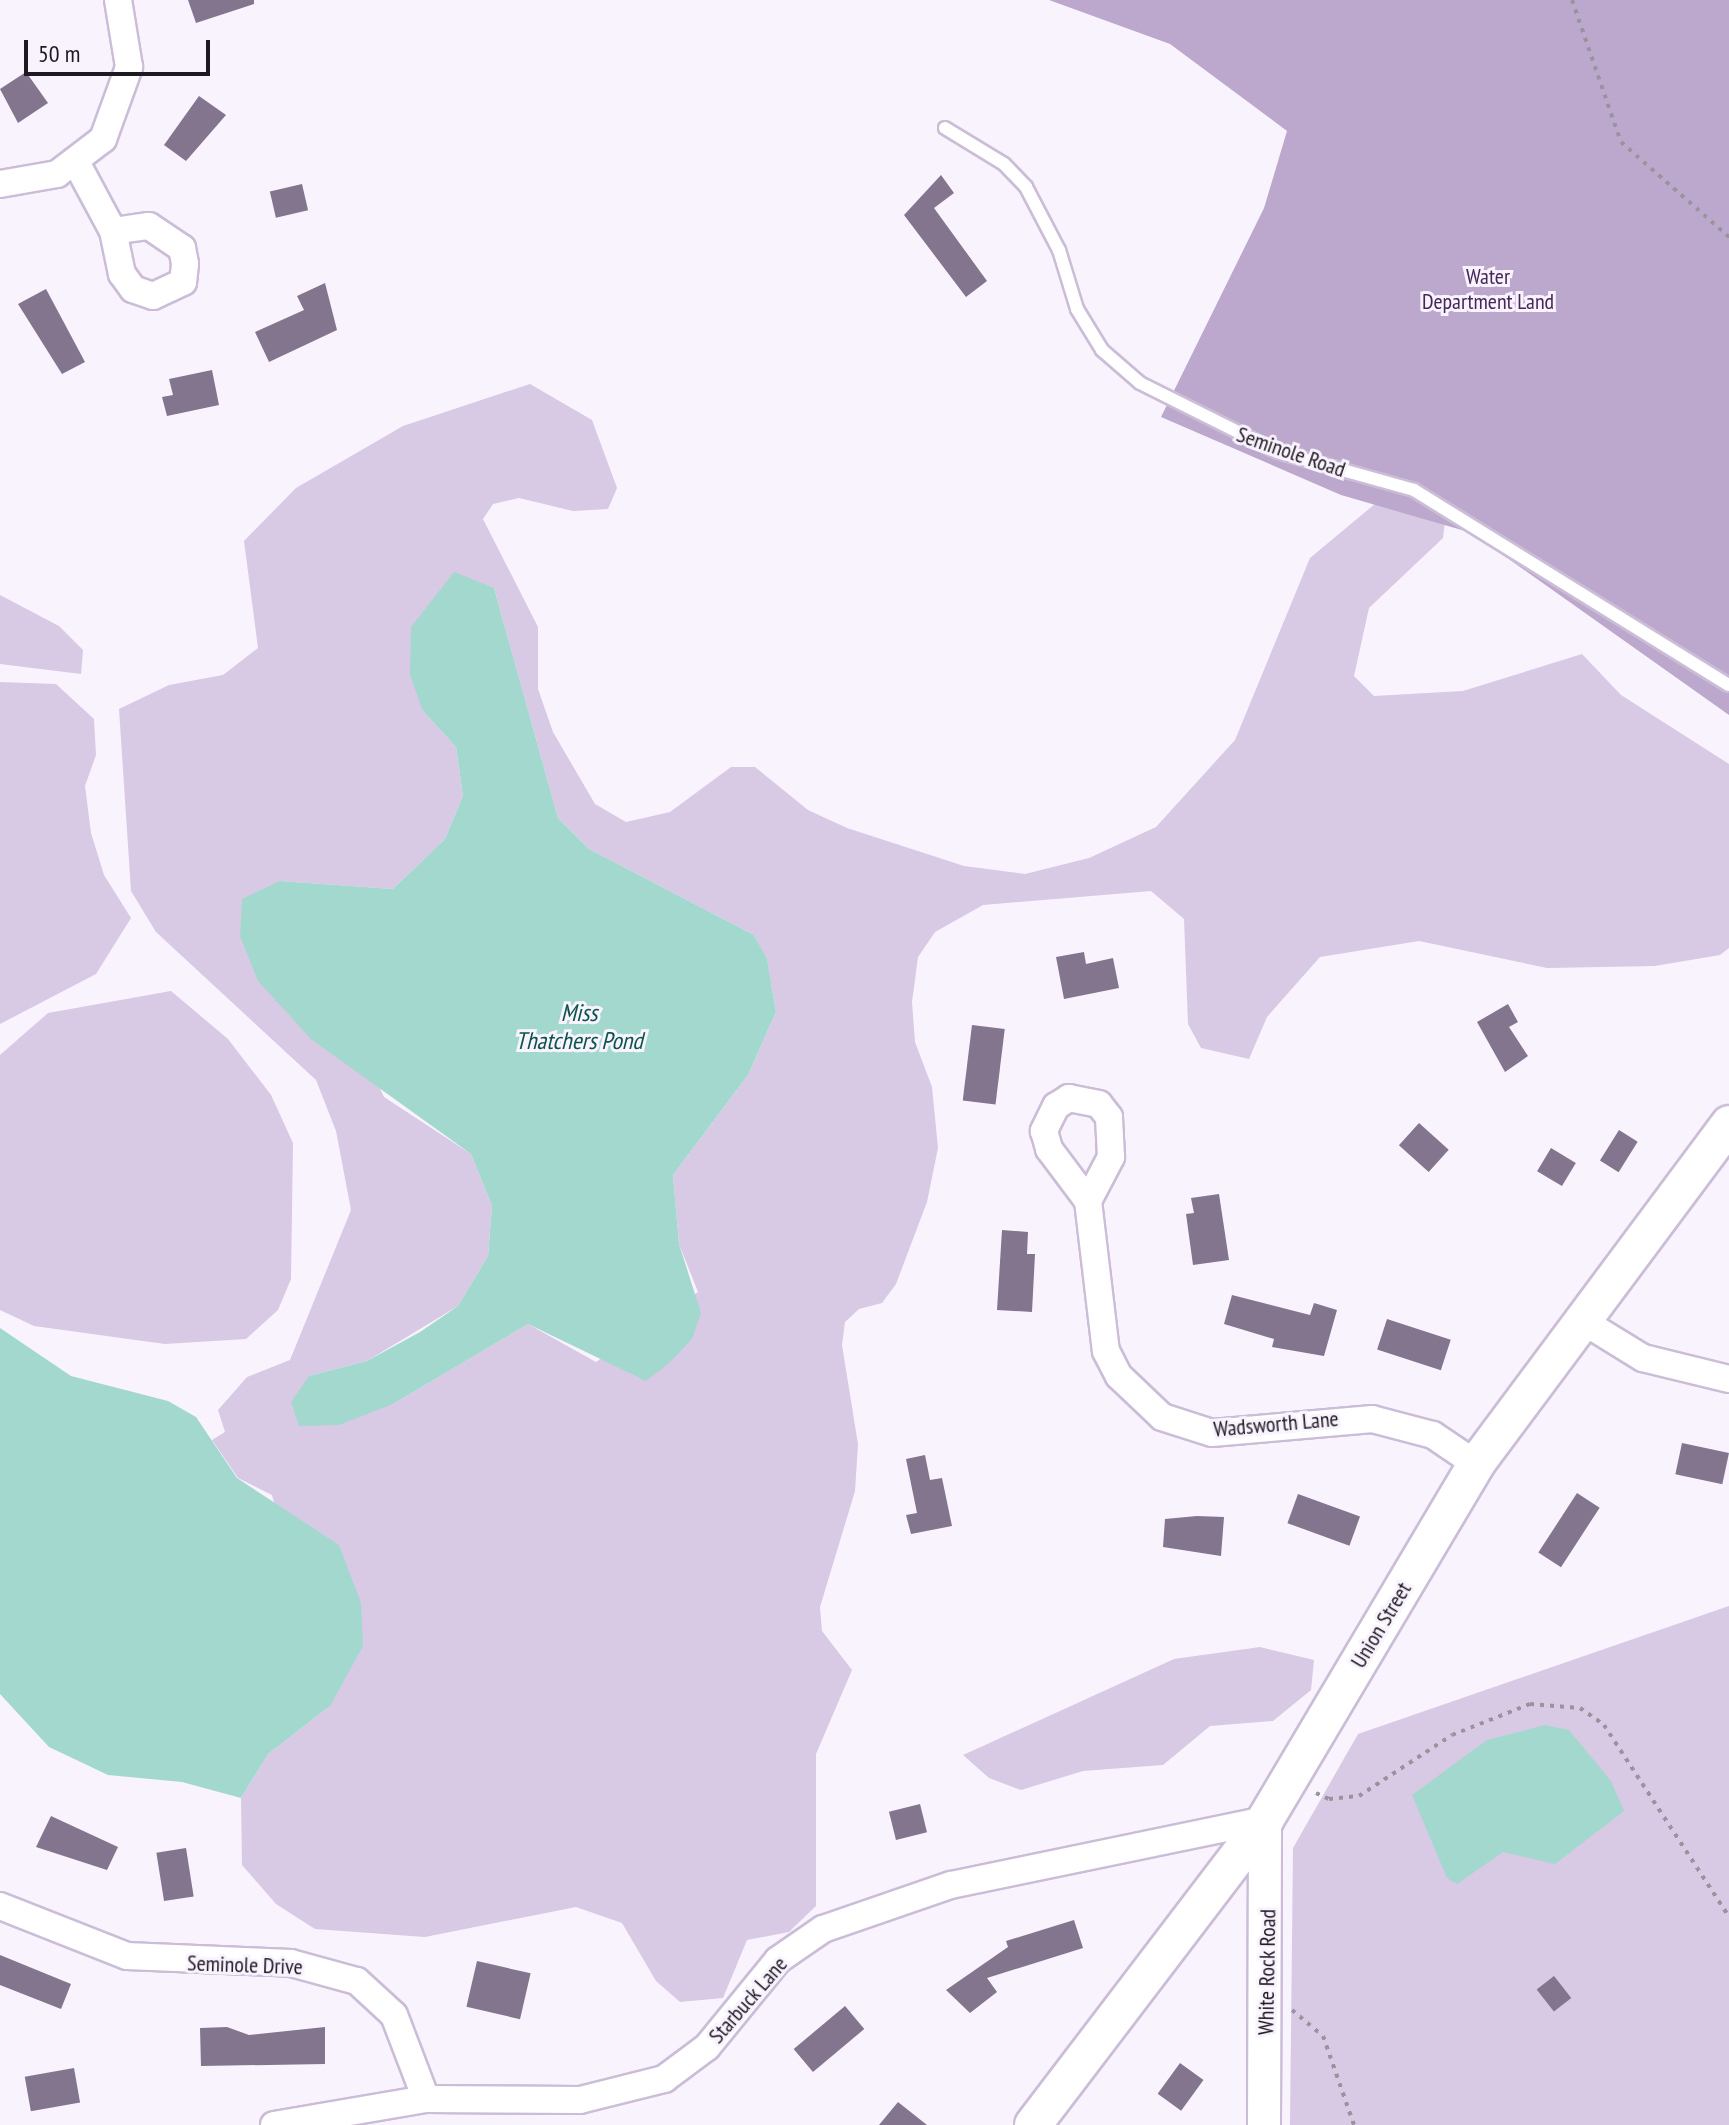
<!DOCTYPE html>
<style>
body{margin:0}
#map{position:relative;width:1729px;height:2125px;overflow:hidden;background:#f9f3fe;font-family:"PT Sans Narrow",sans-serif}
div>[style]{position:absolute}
.green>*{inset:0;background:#d8c9e4}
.forest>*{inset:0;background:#bda8cd}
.water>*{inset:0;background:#a3d8ce}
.building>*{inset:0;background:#82758d;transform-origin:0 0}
.path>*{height:4px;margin-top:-2px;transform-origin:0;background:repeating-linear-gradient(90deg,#99939e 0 4px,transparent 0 10px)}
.roads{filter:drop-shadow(2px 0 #cbbdd7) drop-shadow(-2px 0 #cbbdd7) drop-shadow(0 2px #cbbdd7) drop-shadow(0 -2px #cbbdd7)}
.service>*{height:12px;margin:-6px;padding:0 6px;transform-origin:6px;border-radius:6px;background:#fff}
.minor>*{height:26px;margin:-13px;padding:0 13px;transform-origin:13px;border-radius:13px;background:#fff}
.tertiary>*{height:32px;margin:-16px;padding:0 16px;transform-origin:16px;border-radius:16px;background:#fff}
.secondary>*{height:36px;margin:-18px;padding:0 18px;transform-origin:18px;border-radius:18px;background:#fff}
span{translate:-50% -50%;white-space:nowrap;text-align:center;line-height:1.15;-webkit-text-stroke:6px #f9f3fe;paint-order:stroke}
.park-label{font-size:22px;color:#452858}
.street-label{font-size:22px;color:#1f1923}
.water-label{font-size:24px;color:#09544b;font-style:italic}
.scale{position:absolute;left:24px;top:40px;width:186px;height:36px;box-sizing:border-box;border:4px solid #1f1923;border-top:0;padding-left:10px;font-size:24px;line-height:28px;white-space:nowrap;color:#1f1923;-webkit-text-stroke:6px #f9f3fe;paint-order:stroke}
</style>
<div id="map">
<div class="green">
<i style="clip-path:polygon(evenodd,530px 384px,592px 420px,617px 488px,608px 509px,573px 511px,519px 498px,493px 504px,483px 519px,538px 627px,538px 689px,553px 732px,595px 804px,626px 822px,670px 812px,731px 767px,755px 767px,808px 810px,847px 828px,964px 866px,1025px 874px,1089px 858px,1156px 827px,1235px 740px,1310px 558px,1376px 503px,1445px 521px,1443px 538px,1369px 608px,1354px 676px,1374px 696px,1463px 691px,1582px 654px,1621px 695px,1729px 764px,1729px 948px,1720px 955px,1655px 966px,1547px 968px,1419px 941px,1320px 957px,1267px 1017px,1249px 1059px,1201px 1048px,1188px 1024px,1184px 919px,1151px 891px,983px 905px,935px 932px,918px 957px,912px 1002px,915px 1042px,932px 1087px,938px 1148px,927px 1202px,896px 1284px,882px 1303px,859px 1309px,845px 1322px,842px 1345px,858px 1444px,855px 1491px,820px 1607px,822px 1631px,852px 1670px,816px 1754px,816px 1906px,789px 1932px,747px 1940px,723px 1998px,680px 2002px,656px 1981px,622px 1923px,576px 1907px,425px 1937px,315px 1929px,276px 1904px,242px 1865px,241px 1798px,268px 1754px,330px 1706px,272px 1495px,238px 1478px,212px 1440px,225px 1432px,218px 1410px,247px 1377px,290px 1360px,351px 1210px,336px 1131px,316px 1080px,156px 932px,131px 891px,119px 709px,169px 685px,223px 675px,258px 648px,244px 541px,296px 488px,403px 426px,530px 384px,494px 588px,558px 818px,589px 849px,754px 935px,767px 960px,776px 1012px,748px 1075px,673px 1175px,679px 1244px,698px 1292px,596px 1362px,528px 1324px,393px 1404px,309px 1376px,367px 1361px,458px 1306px,488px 1256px,492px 1206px,471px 1154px,384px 1097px,280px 881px,393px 889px,445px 839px,463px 796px,456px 747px,423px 711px,494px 588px)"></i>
<i style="clip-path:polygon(0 595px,59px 626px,83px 650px,81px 674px,0 664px)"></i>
<i style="clip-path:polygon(0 682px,56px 684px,94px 719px,96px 755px,85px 786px,91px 833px,104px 875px,131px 918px,96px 974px,0 1024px)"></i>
<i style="clip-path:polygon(171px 991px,228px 1039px,271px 1095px,293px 1143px,291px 1279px,278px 1310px,246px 1339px,165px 1344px,34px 1326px,0 1310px,0 1055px,48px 1013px)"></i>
<i style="clip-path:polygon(1729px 1606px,1729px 2125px,1290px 2125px,1293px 1848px,1358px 1734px)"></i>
<i style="clip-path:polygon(1260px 1647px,1314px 1660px,1311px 1690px,1273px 1721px,1210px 1726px,1163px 1765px,1083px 1771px,1021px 1790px,989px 1778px,963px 1755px,1174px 1659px)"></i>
</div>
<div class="forest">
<i style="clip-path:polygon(1049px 0,1729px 0,1729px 715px,1472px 533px,1341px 495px,1161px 417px,1264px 208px,1287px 131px,1170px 44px)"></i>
</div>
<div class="water">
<i style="clip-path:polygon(454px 572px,494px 588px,558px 818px,589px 849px,754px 935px,767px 959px,776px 1012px,748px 1075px,673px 1175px,679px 1244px,701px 1313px,692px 1339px,669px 1363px,646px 1381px,528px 1324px,393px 1404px,339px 1425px,299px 1426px,291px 1402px,309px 1376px,367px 1361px,420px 1332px,458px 1306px,488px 1256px,492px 1206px,471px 1154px,311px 1039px,258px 981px,240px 936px,242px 899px,280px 881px,393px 889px,445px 839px,463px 796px,456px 747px,423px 711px,410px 675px,411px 627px)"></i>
<i style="clip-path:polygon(0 1328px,71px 1376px,168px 1401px,196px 1417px,237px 1478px,339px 1545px,361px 1603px,363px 1646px,330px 1706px,268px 1754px,241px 1798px,182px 1782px,108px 1775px,49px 1747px,0 1694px)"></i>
<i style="clip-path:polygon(1545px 1725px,1569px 1730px,1611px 1781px,1624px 1811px,1555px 1864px,1503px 1852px,1457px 1884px,1447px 1878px,1412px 1795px,1487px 1740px)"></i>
</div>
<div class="building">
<i style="clip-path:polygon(188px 0,254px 0,254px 4px,196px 23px)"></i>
<i style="clip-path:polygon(26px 72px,48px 103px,18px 123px,0 89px)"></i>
<i style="clip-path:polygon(199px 96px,226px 115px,186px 161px,164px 145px)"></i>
<i style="clip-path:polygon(941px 175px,954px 193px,934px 208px,987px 281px,966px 297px,904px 215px)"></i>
<i style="left:302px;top:184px;width:27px;height:33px;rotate:77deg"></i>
<i style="clip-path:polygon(325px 283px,337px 330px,269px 362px,255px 332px,304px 310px,297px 296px)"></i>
<i style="clip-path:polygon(46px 289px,85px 362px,62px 374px,18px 304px)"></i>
<i style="clip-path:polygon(212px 370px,219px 405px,167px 416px,162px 397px,173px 395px,169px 379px)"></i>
<i style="clip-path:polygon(1084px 952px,1086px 964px,1113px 958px,1119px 988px,1064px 999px,1056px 957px)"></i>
<i style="clip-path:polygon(1508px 1004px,1518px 1022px,1509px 1027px,1528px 1056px,1505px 1072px,1477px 1022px)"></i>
<i style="left:972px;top:1025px;width:33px;height:76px;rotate:7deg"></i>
<i style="left:1419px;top:1123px;width:40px;height:30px;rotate:42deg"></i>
<i style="left:1619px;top:1130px;width:22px;height:36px;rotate:32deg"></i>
<i style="left:1551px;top:1148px;width:29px;height:27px;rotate:31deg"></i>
<i style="clip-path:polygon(1219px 1194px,1229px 1260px,1193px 1265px,1186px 1214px,1194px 1213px,1191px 1198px)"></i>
<i style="clip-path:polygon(1002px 1230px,1028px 1232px,1027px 1254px,1035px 1254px,1032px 1312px,997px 1310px)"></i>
<i style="clip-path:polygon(1232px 1295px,1310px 1315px,1314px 1303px,1337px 1310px,1324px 1356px,1272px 1347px,1274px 1339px,1224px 1324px)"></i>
<i style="left:1387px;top:1319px;width:67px;height:32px;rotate:18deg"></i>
<i style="left:1682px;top:1443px;width:48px;height:32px;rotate:12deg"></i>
<i style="clip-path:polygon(925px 1455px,930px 1480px,942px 1478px,952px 1526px,911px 1534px,906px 1515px,917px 1513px,906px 1459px)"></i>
<i style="left:1577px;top:1493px;width:27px;height:71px;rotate:33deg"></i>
<i style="left:1298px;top:1494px;width:66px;height:31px;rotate:20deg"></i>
<i style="clip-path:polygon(1197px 1516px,1224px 1517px,1221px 1556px,1163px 1547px,1165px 1519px)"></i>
<i style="left:920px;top:1804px;width:29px;height:32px;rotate:76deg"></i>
<i style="clip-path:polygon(51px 1816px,118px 1847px,107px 1870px,36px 1847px)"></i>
<i style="left:186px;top:1848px;width:49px;height:30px;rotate:81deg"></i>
<i style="clip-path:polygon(1074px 1920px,1083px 1948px,987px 1978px,997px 1992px,970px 2013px,946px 1990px,1008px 1947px,1006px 1941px)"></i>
<i style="clip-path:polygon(0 1955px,71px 1984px,61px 2009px,0 1985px)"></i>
<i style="left:477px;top:1961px;width:55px;height:47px;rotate:13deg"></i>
<i style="left:1554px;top:1976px;width:28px;height:22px;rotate:52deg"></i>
<i style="left:845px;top:2006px;width:30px;height:67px;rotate:50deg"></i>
<i style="clip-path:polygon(227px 2027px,249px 2035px,325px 2027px,325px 2064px,201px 2066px,200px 2028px)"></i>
<i style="left:1180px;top:2063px;width:29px;height:38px;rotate:36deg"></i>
<i style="left:74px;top:2068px;width:35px;height:50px;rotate:80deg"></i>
<i style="clip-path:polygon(898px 2102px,927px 2125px,879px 2125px)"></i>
</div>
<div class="path">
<i style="left:1572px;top:0;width:150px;rotate:71deg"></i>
<i style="left:1621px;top:142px;width:144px;rotate:41.3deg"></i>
<i style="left:1316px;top:1793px;width:14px;rotate:25deg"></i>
<i style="left:1329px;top:1799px;width:30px;rotate:-6deg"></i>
<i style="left:1359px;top:1796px;width:111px;rotate:-33.3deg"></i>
<i style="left:1452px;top:1735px;width:84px;rotate:-21.7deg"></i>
<i style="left:1530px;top:1704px;width:50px;rotate:4.6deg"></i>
<i style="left:1580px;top:1708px;width:29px;rotate:35deg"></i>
<i style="left:1604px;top:1725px;width:229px;rotate:56.9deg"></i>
<i style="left:1292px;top:2010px;width:40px;rotate:40deg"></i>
<i style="left:1323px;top:2036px;width:94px;rotate:70.8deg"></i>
</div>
<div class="roads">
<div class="service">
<i style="left:945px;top:128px;width:69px;rotate:31.4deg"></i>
<i style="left:1004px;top:164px;width:32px;rotate:46deg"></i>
<i style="left:1026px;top:187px;width:71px;rotate:62.4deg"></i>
<i style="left:1059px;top:250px;width:62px;rotate:73deg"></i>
<i style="left:1077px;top:309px;width:48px;rotate:58.6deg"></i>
<i style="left:1102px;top:350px;width:50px;rotate:41deg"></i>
<i style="left:1140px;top:383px;width:154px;rotate:26.6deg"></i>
<i style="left:1278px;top:452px;width:141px;rotate:15.6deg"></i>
<i style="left:1414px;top:490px;width:370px;rotate:31.8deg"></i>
</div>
<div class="minor">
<i style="left:77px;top:164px;width:76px;rotate:61.8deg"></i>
<i style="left:0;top:184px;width:58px;rotate:-10deg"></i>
<i style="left:57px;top:174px;width:58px;rotate:-37.3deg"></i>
<i style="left:103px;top:139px;width:77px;rotate:-70.1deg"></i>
<i style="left:129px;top:67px;width:68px;rotate:-99.3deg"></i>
<i style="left:149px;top:226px;width:40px;rotate:34deg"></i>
<i style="left:182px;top:248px;width:16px;rotate:79deg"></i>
<i style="left:185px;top:264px;width:18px;rotate:96deg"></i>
<i style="left:183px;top:282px;width:33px;rotate:155deg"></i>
<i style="left:153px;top:296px;width:21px;rotate:-161deg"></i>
<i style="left:133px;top:289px;width:19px;rotate:-126deg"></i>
<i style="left:122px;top:274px;width:44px;rotate:-101.8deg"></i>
<i style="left:113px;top:231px;width:36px;rotate:-8deg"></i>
<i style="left:1088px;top:1201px;width:50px;rotate:-62.4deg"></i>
<i style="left:1111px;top:1157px;width:40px;rotate:-92.9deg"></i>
<i style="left:1109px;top:1117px;width:16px;rotate:-128deg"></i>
<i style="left:1099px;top:1104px;width:31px;rotate:-169deg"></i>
<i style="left:1069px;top:1098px;width:15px;rotate:148deg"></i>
<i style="left:1056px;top:1106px;width:28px;rotate:116deg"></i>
<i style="left:1044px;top:1131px;width:19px;rotate:74deg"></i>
<i style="left:1049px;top:1149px;width:65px;rotate:53.1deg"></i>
<i style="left:1088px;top:1201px;width:151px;rotate:83.2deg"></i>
<i style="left:1106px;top:1351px;width:28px;rotate:63deg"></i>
<i style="left:1119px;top:1376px;width:59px;rotate:43.6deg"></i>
<i style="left:1162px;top:1417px;width:52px;rotate:17.7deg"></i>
<i style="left:1212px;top:1433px;width:161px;rotate:-5deg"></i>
<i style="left:1372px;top:1419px;width:63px;rotate:14.7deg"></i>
<i style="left:1433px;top:1435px;width:52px;rotate:34deg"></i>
<i style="left:1586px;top:1323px;width:67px;rotate:31.6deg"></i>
<i style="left:1643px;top:1358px;width:89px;rotate:13.7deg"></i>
<i style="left:0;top:1906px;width:136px;rotate:21.5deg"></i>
<i style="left:127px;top:1956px;width:164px;rotate:2.4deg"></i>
<i style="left:291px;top:1963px;width:68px;rotate:15.3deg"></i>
<i style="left:357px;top:1981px;width:50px;rotate:42.6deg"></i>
<i style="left:394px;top:2015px;width:90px;rotate:69.1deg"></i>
<i style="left:274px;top:2125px;width:154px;rotate:-9.7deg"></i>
<i style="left:426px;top:2099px;width:154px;rotate:0.4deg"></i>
<i style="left:580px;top:2100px;width:87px;rotate:-14deg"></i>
<i style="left:664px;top:2079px;width:54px;rotate:-36.7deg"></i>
<i style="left:707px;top:2047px;width:112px;rotate:-50.8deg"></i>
<i style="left:778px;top:1960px;width:55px;rotate:-34.6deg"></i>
<i style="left:823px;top:1929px;width:135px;rotate:-19deg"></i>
<i style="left:951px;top:1885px;width:321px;rotate:-11.7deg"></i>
</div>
<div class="tertiary">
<i style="left:1264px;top:2125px;width:305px;rotate:-89.8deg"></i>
</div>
<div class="secondary">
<i style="left:1033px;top:2125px;width:383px;rotate:-52.7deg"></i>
<i style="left:1265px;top:1820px;width:414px;rotate:-59.3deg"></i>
<i style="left:1476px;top:1464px;width:424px;rotate:-53.3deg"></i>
</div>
</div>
<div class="park-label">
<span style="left:1488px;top:289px">Water<br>Department Land</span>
</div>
<div class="street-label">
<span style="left:1291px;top:452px;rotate:19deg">Seminole Road</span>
<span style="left:1276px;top:1424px;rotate:-5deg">Wadsworth Lane</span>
<span style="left:1381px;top:1625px;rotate:-59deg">Union Street</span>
<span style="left:245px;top:1965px;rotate:2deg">Seminole Drive</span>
<span style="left:1267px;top:1972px;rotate:-89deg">White Rock Road</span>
<span style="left:748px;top:2000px;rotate:-49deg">Starbuck Lane</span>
</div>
<div class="water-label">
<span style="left:579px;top:1027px">Miss<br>Thatchers Pond</span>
</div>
<div class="scale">50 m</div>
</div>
